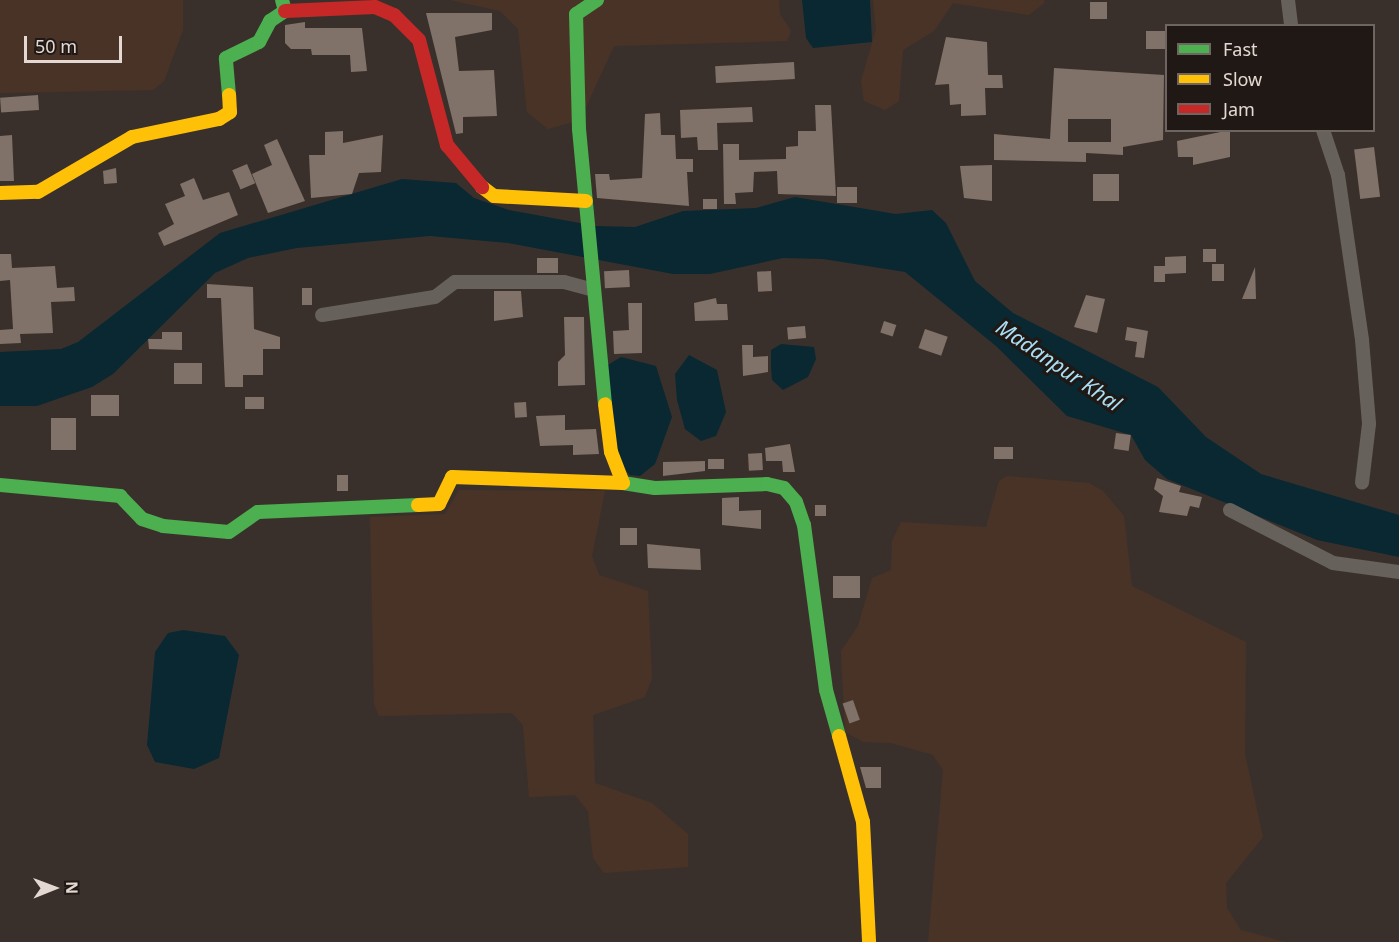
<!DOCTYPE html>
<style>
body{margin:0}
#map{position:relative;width:1399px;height:942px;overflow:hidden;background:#3a302b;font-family:"Noto Sans",sans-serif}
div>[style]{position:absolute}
.built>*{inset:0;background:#493327}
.water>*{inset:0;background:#092832}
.building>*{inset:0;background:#807169;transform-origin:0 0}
.street>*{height:14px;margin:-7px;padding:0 7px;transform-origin:7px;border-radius:7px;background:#66615b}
.fast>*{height:14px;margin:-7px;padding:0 7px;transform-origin:7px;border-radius:7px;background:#4caf50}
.slow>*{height:14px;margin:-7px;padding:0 7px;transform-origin:7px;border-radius:7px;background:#ffc107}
.jam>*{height:14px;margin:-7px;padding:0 7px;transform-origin:7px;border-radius:7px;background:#c62828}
span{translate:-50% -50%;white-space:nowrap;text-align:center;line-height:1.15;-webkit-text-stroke:6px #201814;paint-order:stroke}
.water-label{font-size:21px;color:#a9def5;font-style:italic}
.legend{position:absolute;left:1165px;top:24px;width:210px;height:108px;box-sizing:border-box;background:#201814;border:2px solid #6e6560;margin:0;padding:8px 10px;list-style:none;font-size:18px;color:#e4d8d2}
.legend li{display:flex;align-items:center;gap:12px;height:30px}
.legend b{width:30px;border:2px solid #6e6560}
.north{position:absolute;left:24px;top:858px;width:60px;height:60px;-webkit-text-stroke:4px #201814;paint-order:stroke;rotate:89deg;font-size:16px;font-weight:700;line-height:24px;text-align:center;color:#e4d8d2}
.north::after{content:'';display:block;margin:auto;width:21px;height:27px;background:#e4d8d2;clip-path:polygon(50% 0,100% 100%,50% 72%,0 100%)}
.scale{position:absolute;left:24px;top:36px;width:98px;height:27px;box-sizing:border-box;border:3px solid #e4d8d2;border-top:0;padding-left:8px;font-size:18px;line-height:21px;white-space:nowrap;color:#e4d8d2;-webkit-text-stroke:4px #201814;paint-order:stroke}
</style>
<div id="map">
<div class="built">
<i style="clip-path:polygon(0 0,183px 0,183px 30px,164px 81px,153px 90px,0 93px)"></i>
<i style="clip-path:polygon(450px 0,779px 0,780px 14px,791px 31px,787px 41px,614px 46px,580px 120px,548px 129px,527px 112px,518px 29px,500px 11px)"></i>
<i style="clip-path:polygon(873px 0,1044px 0,1044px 3px,1029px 15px,953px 3px,934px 31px,903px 50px,899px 101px,885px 110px,864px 101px,861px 81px,876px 30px)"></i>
<i style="clip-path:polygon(1007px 476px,1089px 483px,1103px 491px,1124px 516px,1132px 586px,1246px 642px,1245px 754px,1263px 837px,1226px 883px,1227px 908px,1241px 930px,1285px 942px,928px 942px,943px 770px,933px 755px,891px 743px,863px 742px,845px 732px,841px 651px,858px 626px,872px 578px,891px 570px,892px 541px,901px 522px,986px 527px,999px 481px)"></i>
<i style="clip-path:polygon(459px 490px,605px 491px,592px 556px,599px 575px,648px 591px,652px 678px,645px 697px,593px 715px,595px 783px,652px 803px,688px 834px,688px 867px,604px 873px,593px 858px,588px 811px,575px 795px,529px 797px,523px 725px,512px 713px,379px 716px,374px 704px,370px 517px,445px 514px)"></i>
</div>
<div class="water">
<i style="clip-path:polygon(802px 0,870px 0,872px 42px,813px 48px,806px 38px)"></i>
<i style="clip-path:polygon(402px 179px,456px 183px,474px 198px,509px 210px,596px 226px,635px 227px,683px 211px,756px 208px,795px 197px,896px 214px,932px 210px,946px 223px,975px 281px,1013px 313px,1158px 387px,1206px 437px,1261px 474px,1399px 515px,1399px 557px,1317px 540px,1167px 479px,1145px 460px,1131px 435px,1067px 416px,996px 346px,905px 272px,823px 259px,783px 258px,710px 274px,673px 274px,508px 243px,430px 236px,297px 248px,248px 258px,215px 273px,113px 374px,92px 387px,37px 406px,0 406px,0 352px,61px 349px,78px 342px,220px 233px)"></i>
<i style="clip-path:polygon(781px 344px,814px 347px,816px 359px,808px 377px,783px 390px,772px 380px,771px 367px,771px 350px)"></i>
<i style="clip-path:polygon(689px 355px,717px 370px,726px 412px,716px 436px,701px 441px,685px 429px,677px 400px,675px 374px)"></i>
<i style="clip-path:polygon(621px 357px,656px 366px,672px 417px,655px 464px,640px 476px,630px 475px,618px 463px,606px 366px)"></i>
<i style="clip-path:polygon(183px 630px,225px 636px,239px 655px,219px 758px,194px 769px,155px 762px,147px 745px,155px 652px,168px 633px)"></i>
</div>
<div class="building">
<i style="left:1107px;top:2px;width:17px;height:17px;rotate:90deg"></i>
<i style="clip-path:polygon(426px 13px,492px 13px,492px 30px,455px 37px,459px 71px,494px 70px,497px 116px,463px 117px,463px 133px,456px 134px)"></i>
<i style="clip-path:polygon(305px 22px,305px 28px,362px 28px,367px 71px,351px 72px,350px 55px,312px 55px,311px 49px,291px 49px,285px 43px,285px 25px)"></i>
<i style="left:1146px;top:31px;width:21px;height:18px"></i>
<i style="clip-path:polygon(946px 37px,987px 42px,988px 75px,1002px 75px,1003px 88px,985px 88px,986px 115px,961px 116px,961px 104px,950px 105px,949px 84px,935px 85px)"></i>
<i style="left:794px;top:62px;width:17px;height:79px;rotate:87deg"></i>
<i style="clip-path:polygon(evenodd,1054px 68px,1164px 75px,1163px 140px,1123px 147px,1123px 155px,1086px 153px,1086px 162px,994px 160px,994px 134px,1050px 139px,1054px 68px,1068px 119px,1111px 119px,1111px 142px,1068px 142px,1068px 119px)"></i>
<i style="left:38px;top:95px;width:15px;height:38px;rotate:86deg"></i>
<i style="clip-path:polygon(815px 105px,831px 105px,836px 196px,778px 194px,777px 171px,754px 172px,753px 192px,735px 193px,736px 204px,724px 204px,723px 144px,739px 144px,739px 160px,786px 159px,786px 147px,798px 146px,798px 131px,816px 131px)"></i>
<i style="clip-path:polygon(752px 107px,753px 122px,717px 123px,718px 150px,698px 150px,697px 137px,681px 138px,680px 110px)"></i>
<i style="clip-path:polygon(660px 113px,661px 135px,675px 135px,676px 159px,693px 159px,693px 172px,687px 172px,689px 206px,597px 198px,595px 174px,609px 174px,610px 180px,642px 178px,645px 114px)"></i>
<i style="clip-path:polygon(1230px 130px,1230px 157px,1193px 165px,1193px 157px,1178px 157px,1177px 141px)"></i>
<i style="clip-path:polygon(343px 131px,343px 143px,383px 135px,381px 172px,359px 173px,352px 194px,311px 198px,309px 155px,325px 155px,325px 132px)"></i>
<i style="clip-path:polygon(12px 135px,14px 181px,0 181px,0 136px)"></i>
<i style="clip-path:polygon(277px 139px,305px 201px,268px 213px,252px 174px,272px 165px,264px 145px)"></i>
<i style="left:1374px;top:147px;width:50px;height:20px;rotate:83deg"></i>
<i style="left:247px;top:164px;width:21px;height:16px;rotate:67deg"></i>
<i style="clip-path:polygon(992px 165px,992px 201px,964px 198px,960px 166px)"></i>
<i style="clip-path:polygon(116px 168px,117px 183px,104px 184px,103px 171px)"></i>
<i style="left:1093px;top:174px;width:26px;height:27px"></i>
<i style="clip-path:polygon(194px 178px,203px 200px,229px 192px,238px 215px,164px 246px,158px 233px,174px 224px,165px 204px,185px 196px,180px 184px)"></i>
<i style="left:857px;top:187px;width:16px;height:20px;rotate:90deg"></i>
<i style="left:703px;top:199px;width:14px;height:10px"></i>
<i style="left:1203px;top:249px;width:13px;height:13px"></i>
<i style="clip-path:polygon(0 254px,11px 254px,12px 268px,55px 266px,57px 288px,74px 287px,75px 301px,51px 302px,53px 333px,20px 334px,21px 343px,0 344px,0 330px,13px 329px,10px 280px,0 281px)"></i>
<i style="clip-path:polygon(1186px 256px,1186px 273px,1165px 274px,1165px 282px,1154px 282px,1154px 266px,1165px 266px,1165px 257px)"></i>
<i style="left:537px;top:258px;width:21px;height:15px"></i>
<i style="left:1212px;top:264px;width:12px;height:17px"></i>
<i style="clip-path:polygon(1255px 267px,1256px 299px,1242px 299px)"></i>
<i style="left:629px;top:270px;width:17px;height:25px;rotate:87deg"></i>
<i style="left:771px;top:271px;width:20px;height:14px;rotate:87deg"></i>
<i style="clip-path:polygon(207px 284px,253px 287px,254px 329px,280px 337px,280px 349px,263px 349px,263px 375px,243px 375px,243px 387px,225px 387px,221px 298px,207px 298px)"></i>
<i style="left:302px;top:288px;width:10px;height:17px"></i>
<i style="clip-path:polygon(494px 291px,521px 291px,523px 317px,494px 321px)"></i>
<i style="clip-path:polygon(1086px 295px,1105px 299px,1097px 333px,1074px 327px)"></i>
<i style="clip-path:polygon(716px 298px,717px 304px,727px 304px,728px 320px,695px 321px,694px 303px)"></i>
<i style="clip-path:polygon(628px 303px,642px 303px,642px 353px,614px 354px,613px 331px,629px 330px)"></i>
<i style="clip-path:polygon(564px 317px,584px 317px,585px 385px,558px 386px,558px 362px,565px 355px)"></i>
<i style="left:884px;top:321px;width:13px;height:12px;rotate:18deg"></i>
<i style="left:805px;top:326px;width:12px;height:18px;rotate:85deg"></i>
<i style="clip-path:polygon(1127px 327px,1148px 331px,1144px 358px,1135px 357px,1137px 342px,1125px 340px)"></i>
<i style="left:925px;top:329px;width:24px;height:20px;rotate:19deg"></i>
<i style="clip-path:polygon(162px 332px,182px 332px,182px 350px,149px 349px,148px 339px,162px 339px)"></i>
<i style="clip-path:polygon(742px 345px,753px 345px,753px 357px,768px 356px,768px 372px,743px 376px)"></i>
<i style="left:174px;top:363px;width:28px;height:21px"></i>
<i style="left:91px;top:395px;width:28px;height:21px"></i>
<i style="left:245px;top:397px;width:19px;height:12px"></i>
<i style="left:526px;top:402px;width:15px;height:12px;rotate:86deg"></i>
<i style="clip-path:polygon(565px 415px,565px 430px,596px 429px,599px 454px,573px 455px,573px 445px,540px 446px,536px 416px)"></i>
<i style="left:51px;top:418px;width:25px;height:32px"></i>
<i style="left:1116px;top:433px;width:15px;height:16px;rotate:8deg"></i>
<i style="clip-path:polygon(790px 444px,795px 472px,783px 472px,782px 461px,766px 461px,765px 448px)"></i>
<i style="left:1013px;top:447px;width:12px;height:19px;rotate:90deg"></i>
<i style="left:762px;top:453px;width:17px;height:14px;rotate:87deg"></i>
<i style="left:724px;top:459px;width:10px;height:16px;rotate:90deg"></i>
<i style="clip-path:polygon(705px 461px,705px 471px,663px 476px,663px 462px)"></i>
<i style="left:337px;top:475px;width:11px;height:16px"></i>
<i style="clip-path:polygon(1157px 478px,1181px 486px,1179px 492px,1202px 497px,1199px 508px,1190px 506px,1187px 516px,1159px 512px,1163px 496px,1154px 489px)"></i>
<i style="clip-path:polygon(739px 497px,739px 511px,761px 510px,761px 529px,722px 525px,722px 498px)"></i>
<i style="left:826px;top:505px;width:11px;height:11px;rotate:90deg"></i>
<i style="left:620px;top:528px;width:17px;height:17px"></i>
<i style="clip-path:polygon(647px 544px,700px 549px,701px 570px,648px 568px)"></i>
<i style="left:860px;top:576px;width:22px;height:27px;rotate:90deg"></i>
<i style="left:853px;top:700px;width:21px;height:11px;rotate:71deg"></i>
<i style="clip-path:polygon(860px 767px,881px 767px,881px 788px,866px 788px)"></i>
</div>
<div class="street">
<i style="left:1288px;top:0;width:26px;rotate:83deg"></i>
<i style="left:1323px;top:130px;width:47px;rotate:71.6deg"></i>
<i style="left:1338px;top:175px;width:167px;rotate:81.7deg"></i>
<i style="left:1362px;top:340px;width:84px;rotate:85.2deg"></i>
<i style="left:1369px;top:424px;width:59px;rotate:96.8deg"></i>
<i style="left:322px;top:315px;width:114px;rotate:-9.1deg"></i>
<i style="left:435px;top:297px;width:25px;rotate:-37deg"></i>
<i style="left:455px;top:282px;width:109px"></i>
<i style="left:564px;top:282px;width:30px;rotate:15deg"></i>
<i style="left:1230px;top:510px;width:116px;rotate:27.2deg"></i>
<i style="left:1333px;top:563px;width:67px;rotate:7.8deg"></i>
</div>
<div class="fast">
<i style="left:597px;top:0;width:25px;rotate:146deg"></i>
<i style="left:576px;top:14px;width:115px;rotate:88.5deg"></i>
<i style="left:579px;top:129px;width:276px;rotate:84.6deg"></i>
<i style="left:229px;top:95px;width:37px;rotate:-95deg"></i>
<i style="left:226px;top:58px;width:37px;rotate:-26deg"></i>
<i style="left:259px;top:42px;width:24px;rotate:-62deg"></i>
<i style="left:270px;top:21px;width:18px;rotate:-34deg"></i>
<i style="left:285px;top:11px;width:11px;rotate:-105deg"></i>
<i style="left:623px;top:483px;width:32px;rotate:9deg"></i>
<i style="left:655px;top:488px;width:112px;rotate:-2deg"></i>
<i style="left:767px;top:484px;width:17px;rotate:13deg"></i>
<i style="left:784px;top:488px;width:18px;rotate:49deg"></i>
<i style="left:796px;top:502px;width:24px;rotate:71deg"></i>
<i style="left:804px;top:525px;width:166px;rotate:82.4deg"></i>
<i style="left:826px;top:690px;width:48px;rotate:74.2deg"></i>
<i style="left:0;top:485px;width:121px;rotate:5.2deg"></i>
<i style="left:120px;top:496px;width:32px;rotate:46deg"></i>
<i style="left:142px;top:519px;width:22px;rotate:18deg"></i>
<i style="left:163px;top:526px;width:66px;rotate:5.2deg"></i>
<i style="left:229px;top:532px;width:35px;rotate:-35deg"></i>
<i style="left:258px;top:512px;width:160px;rotate:-2.5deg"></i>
</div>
<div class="slow">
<i style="left:482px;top:187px;width:15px;rotate:37deg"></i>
<i style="left:494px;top:196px;width:92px;rotate:3.1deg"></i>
<i style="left:0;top:193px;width:38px;rotate:-2deg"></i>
<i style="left:38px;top:192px;width:109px;rotate:-30.3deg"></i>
<i style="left:132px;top:137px;width:89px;rotate:-11.7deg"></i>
<i style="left:219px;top:119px;width:13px;rotate:-32deg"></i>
<i style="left:230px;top:112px;width:17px;rotate:-93deg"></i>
<i style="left:418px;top:505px;width:21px;rotate:-3deg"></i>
<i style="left:439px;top:504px;width:30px;rotate:-64deg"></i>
<i style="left:452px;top:477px;width:171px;rotate:2deg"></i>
<i style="left:623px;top:483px;width:33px;rotate:-111deg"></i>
<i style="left:611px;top:452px;width:48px;rotate:-97.1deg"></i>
<i style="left:839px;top:736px;width:89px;rotate:74.4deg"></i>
<i style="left:863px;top:822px;width:120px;rotate:87.1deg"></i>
</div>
<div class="jam">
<i style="left:285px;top:11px;width:90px;rotate:-2.5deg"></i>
<i style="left:375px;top:7px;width:21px;rotate:23deg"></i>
<i style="left:394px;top:15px;width:35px;rotate:45deg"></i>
<i style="left:419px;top:40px;width:109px;rotate:75.1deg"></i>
<i style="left:447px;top:145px;width:55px;rotate:50.2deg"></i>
</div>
<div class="water-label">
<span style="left:1059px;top:365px;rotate:34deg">Madanpur Khal</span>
</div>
<ul class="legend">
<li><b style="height:8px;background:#4caf50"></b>Fast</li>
<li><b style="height:8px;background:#ffc107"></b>Slow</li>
<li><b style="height:8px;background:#c62828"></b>Jam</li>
</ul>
<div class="north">N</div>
<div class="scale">50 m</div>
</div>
